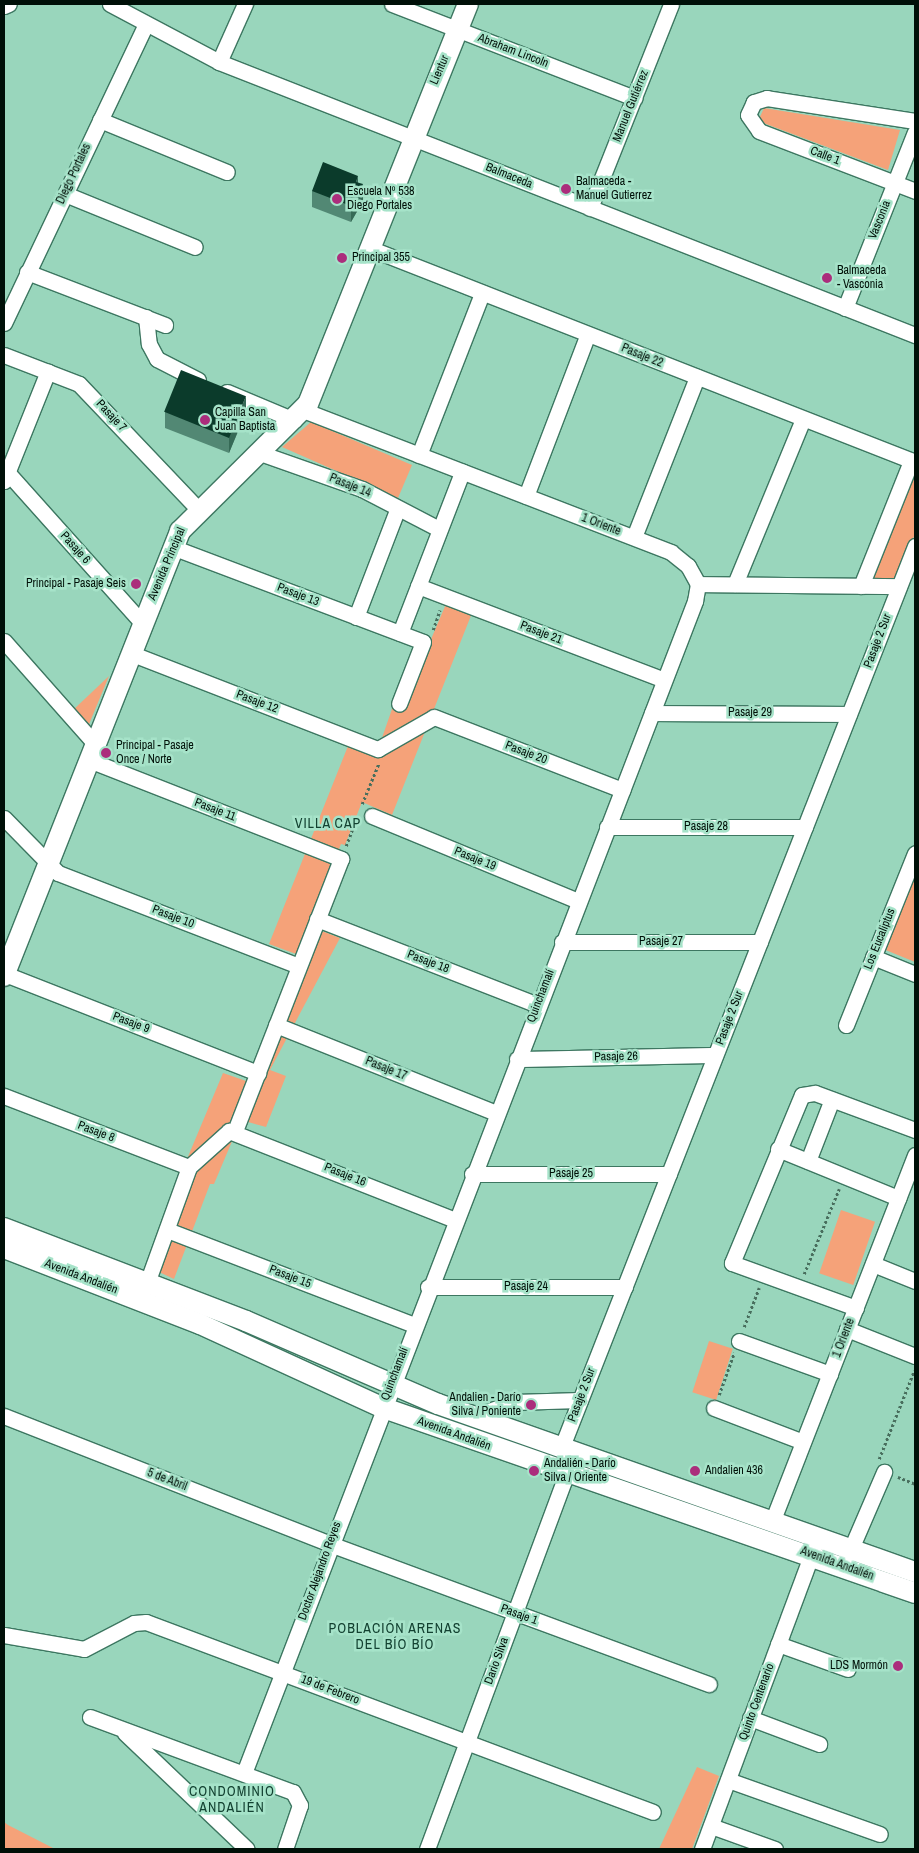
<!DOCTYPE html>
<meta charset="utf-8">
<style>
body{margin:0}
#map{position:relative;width:919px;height:1853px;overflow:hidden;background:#99d6bc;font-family:"Archivo Narrow",sans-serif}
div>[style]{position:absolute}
.green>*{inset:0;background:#f5a279;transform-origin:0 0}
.path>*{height:2.5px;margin-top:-1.25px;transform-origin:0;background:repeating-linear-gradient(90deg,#486e5d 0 2.5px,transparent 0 5px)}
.roads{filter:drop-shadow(1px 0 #3d7761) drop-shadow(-1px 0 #3d7761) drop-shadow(0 1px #3d7761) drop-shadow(0 -1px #3d7761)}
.minor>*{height:15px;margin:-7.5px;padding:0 7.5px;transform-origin:7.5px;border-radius:7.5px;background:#fff}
.secondary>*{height:20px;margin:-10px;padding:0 10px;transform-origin:10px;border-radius:10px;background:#fff}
.wall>*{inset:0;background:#528874}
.shaded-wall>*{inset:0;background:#366a56}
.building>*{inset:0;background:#0b3b2b;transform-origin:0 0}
.dots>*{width:14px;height:14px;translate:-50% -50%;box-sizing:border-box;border:2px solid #a6e3c9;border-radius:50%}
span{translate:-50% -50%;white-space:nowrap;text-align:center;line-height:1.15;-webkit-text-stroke:5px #a6e3c9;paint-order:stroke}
.street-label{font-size:12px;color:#001008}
.poi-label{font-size:12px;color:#001008}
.left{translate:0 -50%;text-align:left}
.right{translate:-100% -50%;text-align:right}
.neighbourhood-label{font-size:14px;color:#134131;letter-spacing:1px}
.frame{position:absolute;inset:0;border:5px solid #001008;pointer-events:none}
</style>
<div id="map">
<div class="green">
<i style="clip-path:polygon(764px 108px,900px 130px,888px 170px,758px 121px)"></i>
<i style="clip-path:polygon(311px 422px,412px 465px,398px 498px,282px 447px)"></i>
<i style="clip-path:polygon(915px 476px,915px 534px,896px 579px,872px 578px)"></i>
<i style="clip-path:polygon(446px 604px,472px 613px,392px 815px,362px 802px,345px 845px,341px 844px,309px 926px,340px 938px,270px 1070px,286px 1076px,266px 1127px,241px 1120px,214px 1184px,210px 1184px,174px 1279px,159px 1272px,203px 1150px,187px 1159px,223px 1073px,249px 1082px,296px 954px,269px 944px,348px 746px,376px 755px,414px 646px,426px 651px)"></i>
<i style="clip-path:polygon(109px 676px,87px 729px,72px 711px)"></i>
<i style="clip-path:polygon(915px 866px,915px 962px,883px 949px)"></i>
<i style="left:841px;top:1210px;width:36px;height:67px;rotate:19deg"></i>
<i style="left:709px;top:1341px;width:25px;height:54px;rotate:18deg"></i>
<i style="clip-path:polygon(697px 1767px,719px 1776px,692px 1849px,659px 1849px)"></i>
<i style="clip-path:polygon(4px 1822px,8px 1825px,55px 1849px,4px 1849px)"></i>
</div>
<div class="path">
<i style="left:433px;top:630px;width:21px;rotate:-71deg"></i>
<i style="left:362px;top:804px;width:44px;rotate:-67.5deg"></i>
<i style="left:346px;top:846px;width:30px;rotate:-69deg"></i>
<i style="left:804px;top:1274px;width:92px;rotate:-67.6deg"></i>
<i style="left:744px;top:1327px;width:42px;rotate:-69deg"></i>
<i style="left:719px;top:1395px;width:45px;rotate:-70.3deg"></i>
<i style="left:879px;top:1459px;width:95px;rotate:-68.3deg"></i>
<i style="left:898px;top:1477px;width:18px;rotate:22deg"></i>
</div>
<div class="roads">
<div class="minor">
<i style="left:110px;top:4px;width:123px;rotate:28deg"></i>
<i style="left:219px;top:62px;width:748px;rotate:21.42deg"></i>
<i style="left:392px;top:4px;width:260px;rotate:21.2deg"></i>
<i style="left:4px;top:6px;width:5px;rotate:-22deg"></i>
<i style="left:219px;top:62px;width:64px;rotate:-65.9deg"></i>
<i style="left:100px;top:120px;width:137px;rotate:22.3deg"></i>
<i style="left:915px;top:121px;width:150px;rotate:-171.2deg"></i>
<i style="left:767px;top:98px;width:14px;rotate:163deg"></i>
<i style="left:754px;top:102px;width:14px;rotate:115deg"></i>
<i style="left:748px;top:115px;width:19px;rotate:55deg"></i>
<i style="left:759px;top:131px;width:167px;rotate:21deg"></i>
<i style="left:65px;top:194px;width:140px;rotate:22.2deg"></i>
<i style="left:590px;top:208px;width:219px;rotate:-68.3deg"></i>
<i style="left:369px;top:248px;width:586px;rotate:21.4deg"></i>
<i style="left:27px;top:272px;width:148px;rotate:21deg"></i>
<i style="left:845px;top:308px;width:189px;rotate:-68.3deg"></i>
<i style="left:146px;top:317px;width:27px;rotate:84deg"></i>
<i style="left:149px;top:344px;width:17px;rotate:62deg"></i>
<i style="left:157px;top:359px;width:46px;rotate:27.1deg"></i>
<i style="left:4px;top:323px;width:329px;rotate:-64.6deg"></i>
<i style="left:4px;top:355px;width:80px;rotate:21.1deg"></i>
<i style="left:79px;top:384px;width:171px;rotate:46.4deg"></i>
<i style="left:227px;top:392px;width:73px;rotate:22.7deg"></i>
<i style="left:257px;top:452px;width:111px;rotate:19.4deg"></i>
<i style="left:362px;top:489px;width:87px;rotate:27.5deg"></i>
<i style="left:419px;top:455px;width:174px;rotate:-68.7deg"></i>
<i style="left:8px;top:473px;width:201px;rotate:48.2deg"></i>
<i style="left:4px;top:481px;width:118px;rotate:-68.2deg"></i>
<i style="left:526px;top:496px;width:173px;rotate:-69.1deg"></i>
<i style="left:634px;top:537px;width:172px;rotate:-68.5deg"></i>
<i style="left:172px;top:547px;width:268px;rotate:20.7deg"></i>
<i style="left:423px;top:642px;width:66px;rotate:111.2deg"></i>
<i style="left:698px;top:584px;width:201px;rotate:0.6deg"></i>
<i style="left:735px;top:584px;width:178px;rotate:-67.6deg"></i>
<i style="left:418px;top:586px;width:263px;rotate:20.9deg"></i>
<i style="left:861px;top:586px;width:135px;rotate:-68.2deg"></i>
<i style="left:356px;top:617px;width:115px;rotate:-69deg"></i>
<i style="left:400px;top:633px;width:173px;rotate:-68.9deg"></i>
<i style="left:4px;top:641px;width:137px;rotate:48.5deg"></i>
<i style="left:130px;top:653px;width:266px;rotate:21.2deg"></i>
<i style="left:378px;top:749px;width:64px;rotate:-29.7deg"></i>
<i style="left:434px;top:717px;width:202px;rotate:21.2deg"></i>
<i style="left:652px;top:713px;width:197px;rotate:0.3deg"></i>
<i style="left:89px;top:760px;width:271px;rotate:21.4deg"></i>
<i style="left:341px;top:859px;width:292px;rotate:111.3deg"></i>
<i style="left:372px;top:816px;width:223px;rotate:22.4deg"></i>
<i style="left:4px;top:818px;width:77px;rotate:45.5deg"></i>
<i style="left:58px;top:873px;width:258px;rotate:21.1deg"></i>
<i style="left:607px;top:827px;width:198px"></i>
<i style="left:317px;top:919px;width:237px;rotate:21.3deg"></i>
<i style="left:562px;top:942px;width:198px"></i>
<i style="left:873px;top:957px;width:45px;rotate:22deg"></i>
<i style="left:5px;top:974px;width:272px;rotate:21.4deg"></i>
<i style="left:276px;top:1025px;width:237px;rotate:21.8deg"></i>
<i style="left:846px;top:1025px;width:185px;rotate:-68.1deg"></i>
<i style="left:517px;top:1059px;width:198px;rotate:-1.2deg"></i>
<i style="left:4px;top:1096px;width:198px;rotate:21deg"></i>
<i style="left:778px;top:1149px;width:130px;rotate:22.2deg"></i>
<i style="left:808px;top:1161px;width:66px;rotate:-68.8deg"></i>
<i style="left:472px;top:1174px;width:197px"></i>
<i style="left:167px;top:1230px;width:265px;rotate:21deg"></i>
<i style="left:873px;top:1264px;width:45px;rotate:22deg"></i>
<i style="left:147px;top:1283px;width:123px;rotate:-70.1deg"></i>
<i style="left:189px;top:1167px;width:54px;rotate:-42deg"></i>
<i style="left:229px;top:1131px;width:243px;rotate:21.5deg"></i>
<i style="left:428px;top:1287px;width:197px"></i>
<i style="left:856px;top:1308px;width:132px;rotate:-160.1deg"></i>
<i style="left:732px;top:1263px;width:182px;rotate:-67.4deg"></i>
<i style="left:802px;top:1095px;width:13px;rotate:-9deg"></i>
<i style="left:815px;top:1093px;width:107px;rotate:20.3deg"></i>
<i style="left:847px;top:1329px;width:73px;rotate:21.7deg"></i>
<i style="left:739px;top:1341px;width:97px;rotate:19.9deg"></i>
<i style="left:714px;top:1408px;width:95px;rotate:20.9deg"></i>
<i style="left:4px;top:1416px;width:350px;rotate:21.4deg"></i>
<i style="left:330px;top:1544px;width:404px;rotate:20.3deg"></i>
<i style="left:472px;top:1417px;width:45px;rotate:-19.7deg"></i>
<i style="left:514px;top:1402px;width:66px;rotate:-1.7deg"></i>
<i style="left:561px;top:1449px;width:970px;rotate:-68.59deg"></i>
<i style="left:772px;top:1522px;width:394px;rotate:-68.7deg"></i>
<i style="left:847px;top:1558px;width:94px;rotate:-66.7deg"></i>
<i style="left:4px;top:1635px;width:81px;rotate:9.9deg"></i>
<i style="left:84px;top:1649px;width:56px;rotate:-27.5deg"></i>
<i style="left:134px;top:1623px;width:12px;rotate:-5deg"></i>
<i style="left:146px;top:1622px;width:541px;rotate:20.54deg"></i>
<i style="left:778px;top:1644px;width:74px;rotate:19.7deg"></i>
<i style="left:90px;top:1717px;width:216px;rotate:20.3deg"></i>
<i style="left:293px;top:1792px;width:15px;rotate:62deg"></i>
<i style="left:300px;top:1805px;width:46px;rotate:108.8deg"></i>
<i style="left:750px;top:1718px;width:74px;rotate:20.6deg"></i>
<i style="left:125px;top:1733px;width:168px;rotate:43.6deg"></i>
<i style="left:244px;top:1773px;width:1256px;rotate:-68.95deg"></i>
<i style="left:695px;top:601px;width:17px;rotate:-80deg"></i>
<i style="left:698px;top:584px;width:21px;rotate:-119deg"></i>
<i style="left:688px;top:566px;width:22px;rotate:-141deg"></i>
<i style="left:671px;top:552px;width:394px;rotate:-158.9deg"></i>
<i style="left:728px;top:1780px;width:161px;rotate:19.6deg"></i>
<i style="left:711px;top:1826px;width:68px;rotate:19.8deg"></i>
<i style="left:427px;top:1849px;width:401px;rotate:-69.6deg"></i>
<i style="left:702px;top:1849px;width:321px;rotate:-69.6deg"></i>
</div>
<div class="secondary">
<i style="left:4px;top:976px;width:479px;rotate:-68.4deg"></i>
<i style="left:180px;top:531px;width:180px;rotate:-44.8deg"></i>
<i style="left:308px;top:404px;width:431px;rotate:-68.2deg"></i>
<i style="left:4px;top:1228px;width:259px;rotate:21deg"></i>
<i style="left:246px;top:1321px;width:209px;rotate:23.4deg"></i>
<i style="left:438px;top:1404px;width:506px;rotate:19.4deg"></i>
<i style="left:4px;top:1248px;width:210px;rotate:21.2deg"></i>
<i style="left:200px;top:1324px;width:199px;rotate:24.6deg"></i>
<i style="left:381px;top:1407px;width:565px;rotate:19.2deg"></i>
</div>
</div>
<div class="wall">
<i style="clip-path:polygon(358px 182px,363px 201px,351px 222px,312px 207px,312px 191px)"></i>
<i style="clip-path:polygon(165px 412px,246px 412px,229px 453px,165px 428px)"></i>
</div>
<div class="shaded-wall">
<i style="clip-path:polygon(358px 176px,358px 192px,363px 184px,363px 201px,351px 222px,351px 206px,356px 182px)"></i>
<i style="clip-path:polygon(246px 396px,246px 412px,229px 453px,229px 437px)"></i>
</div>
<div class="building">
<i style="clip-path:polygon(323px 162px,358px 176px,356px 182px,363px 184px,351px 206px,312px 191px)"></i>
<i style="left:181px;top:370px;width:70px;height:45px;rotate:22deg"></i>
</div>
<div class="dots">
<i style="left:566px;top:189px;background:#ab2d7c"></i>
<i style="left:337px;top:199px;background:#ab2d7c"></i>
<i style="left:342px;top:258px;background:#ab2d7c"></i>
<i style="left:827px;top:278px;background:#ab2d7c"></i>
<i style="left:205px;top:420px;background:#ab2d7c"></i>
<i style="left:136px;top:584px;background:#ab2d7c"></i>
<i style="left:106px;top:753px;background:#ab2d7c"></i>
<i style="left:531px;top:1405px;background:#ab2d7c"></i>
<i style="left:534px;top:1471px;background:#ab2d7c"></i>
<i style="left:695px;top:1471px;background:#ab2d7c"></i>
<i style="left:898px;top:1666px;background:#ab2d7c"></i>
</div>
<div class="street-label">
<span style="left:513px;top:51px;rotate:21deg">Abraham Lincoln</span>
<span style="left:440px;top:70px;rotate:-67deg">Lientur</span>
<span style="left:631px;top:106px;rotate:-68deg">Manuel Gutiérrez</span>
<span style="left:825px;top:156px;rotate:21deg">Calle 1</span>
<span style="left:74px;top:174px;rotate:-65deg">Diego Portales</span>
<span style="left:509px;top:176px;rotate:22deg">Balmaceda</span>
<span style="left:880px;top:220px;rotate:-68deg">Vasconia</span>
<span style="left:642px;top:356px;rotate:22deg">Pasaje 22</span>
<span style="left:111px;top:416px;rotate:47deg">Pasaje 7</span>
<span style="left:350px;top:486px;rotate:22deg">Pasaje 14</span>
<span style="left:601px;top:525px;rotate:21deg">1 Oriente</span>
<span style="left:75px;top:548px;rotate:48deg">Pasaje 6</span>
<span style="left:167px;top:564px;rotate:-67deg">Avenida Principal</span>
<span style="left:298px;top:595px;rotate:21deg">Pasaje 13</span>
<span style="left:541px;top:633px;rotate:21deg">Pasaje 21</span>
<span style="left:878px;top:641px;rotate:-69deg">Pasaje 2 Sur</span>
<span style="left:257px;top:702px;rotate:21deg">Pasaje 12</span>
<span style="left:750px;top:713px">Pasaje 29</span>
<span style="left:526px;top:753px;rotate:21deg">Pasaje 20</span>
<span style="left:215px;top:810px;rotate:21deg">Pasaje 11</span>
<span style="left:706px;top:827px">Pasaje 28</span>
<span style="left:475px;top:859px;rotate:22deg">Pasaje 19</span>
<span style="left:173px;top:917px;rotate:21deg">Pasaje 10</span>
<span style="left:880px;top:939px;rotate:-68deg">Los Eucaliptus</span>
<span style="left:661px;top:942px">Pasaje 27</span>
<span style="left:428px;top:962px;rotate:21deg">Pasaje 18</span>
<span style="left:541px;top:996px;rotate:-69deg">Quinchamalí</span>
<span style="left:730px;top:1018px;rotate:-69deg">Pasaje 2 Sur</span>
<span style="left:131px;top:1023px;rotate:21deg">Pasaje 9</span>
<span style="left:616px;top:1057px;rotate:-1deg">Pasaje 26</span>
<span style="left:386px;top:1069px;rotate:22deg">Pasaje 17</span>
<span style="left:96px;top:1132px;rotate:21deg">Pasaje 8</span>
<span style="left:571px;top:1174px">Pasaje 25</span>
<span style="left:345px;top:1175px;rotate:22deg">Pasaje 16</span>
<span style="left:81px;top:1277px;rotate:21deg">Avenida Andalién</span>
<span style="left:290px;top:1277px;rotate:21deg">Pasaje 15</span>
<span style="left:526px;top:1287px">Pasaje 24</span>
<span style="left:844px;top:1338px;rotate:-69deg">1 Oriente</span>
<span style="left:395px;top:1374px;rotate:-69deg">Quinchamalí</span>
<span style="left:582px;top:1395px;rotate:-69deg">Pasaje 2 Sur</span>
<span style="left:454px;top:1434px;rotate:20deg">Avenida Andalién</span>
<span style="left:167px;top:1480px;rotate:21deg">5 de Abril</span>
<span style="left:837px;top:1564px;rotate:20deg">Avenida Andalién</span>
<span style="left:320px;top:1571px;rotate:-70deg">Doctor Alejandro Reyes</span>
<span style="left:519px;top:1615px;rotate:20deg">Pasaje 1</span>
<span style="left:497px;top:1661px;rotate:-70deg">Dario Silva</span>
<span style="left:330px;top:1690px;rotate:21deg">19 de Febrero</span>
<span style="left:757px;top:1702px;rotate:-70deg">Quinto Centenario</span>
</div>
<div class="poi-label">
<span class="left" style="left:576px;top:189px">Balmaceda -<br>Manuel Gutierrez</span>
<span class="left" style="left:347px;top:199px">Escuela Nº 538<br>Diego Portales</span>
<span class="left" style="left:352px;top:258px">Principal 355</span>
<span class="left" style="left:837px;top:278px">Balmaceda<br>- Vasconia</span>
<span class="left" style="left:215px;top:420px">Capilla San<br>Juan Baptista</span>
<span class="right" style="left:126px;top:584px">Principal - Pasaje Seis</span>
<span class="left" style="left:116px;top:753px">Principal - Pasaje<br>Once / Norte</span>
<span class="right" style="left:521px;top:1405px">Andalien - Darío<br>Silva / Poniente</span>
<span class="left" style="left:544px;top:1471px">Andalién - Darío<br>Silva / Oriente</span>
<span class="left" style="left:705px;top:1471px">Andalien 436</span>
<span class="right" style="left:888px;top:1666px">LDS Mormón</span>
</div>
<div class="neighbourhood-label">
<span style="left:328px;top:823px">VILLA CAP</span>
<span style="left:395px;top:1636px">POBLACIÓN ARENAS<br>DEL BÍO BÍO</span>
<span style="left:232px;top:1799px">CONDOMINIO<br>ANDALIÉN</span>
</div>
<div class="frame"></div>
</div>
